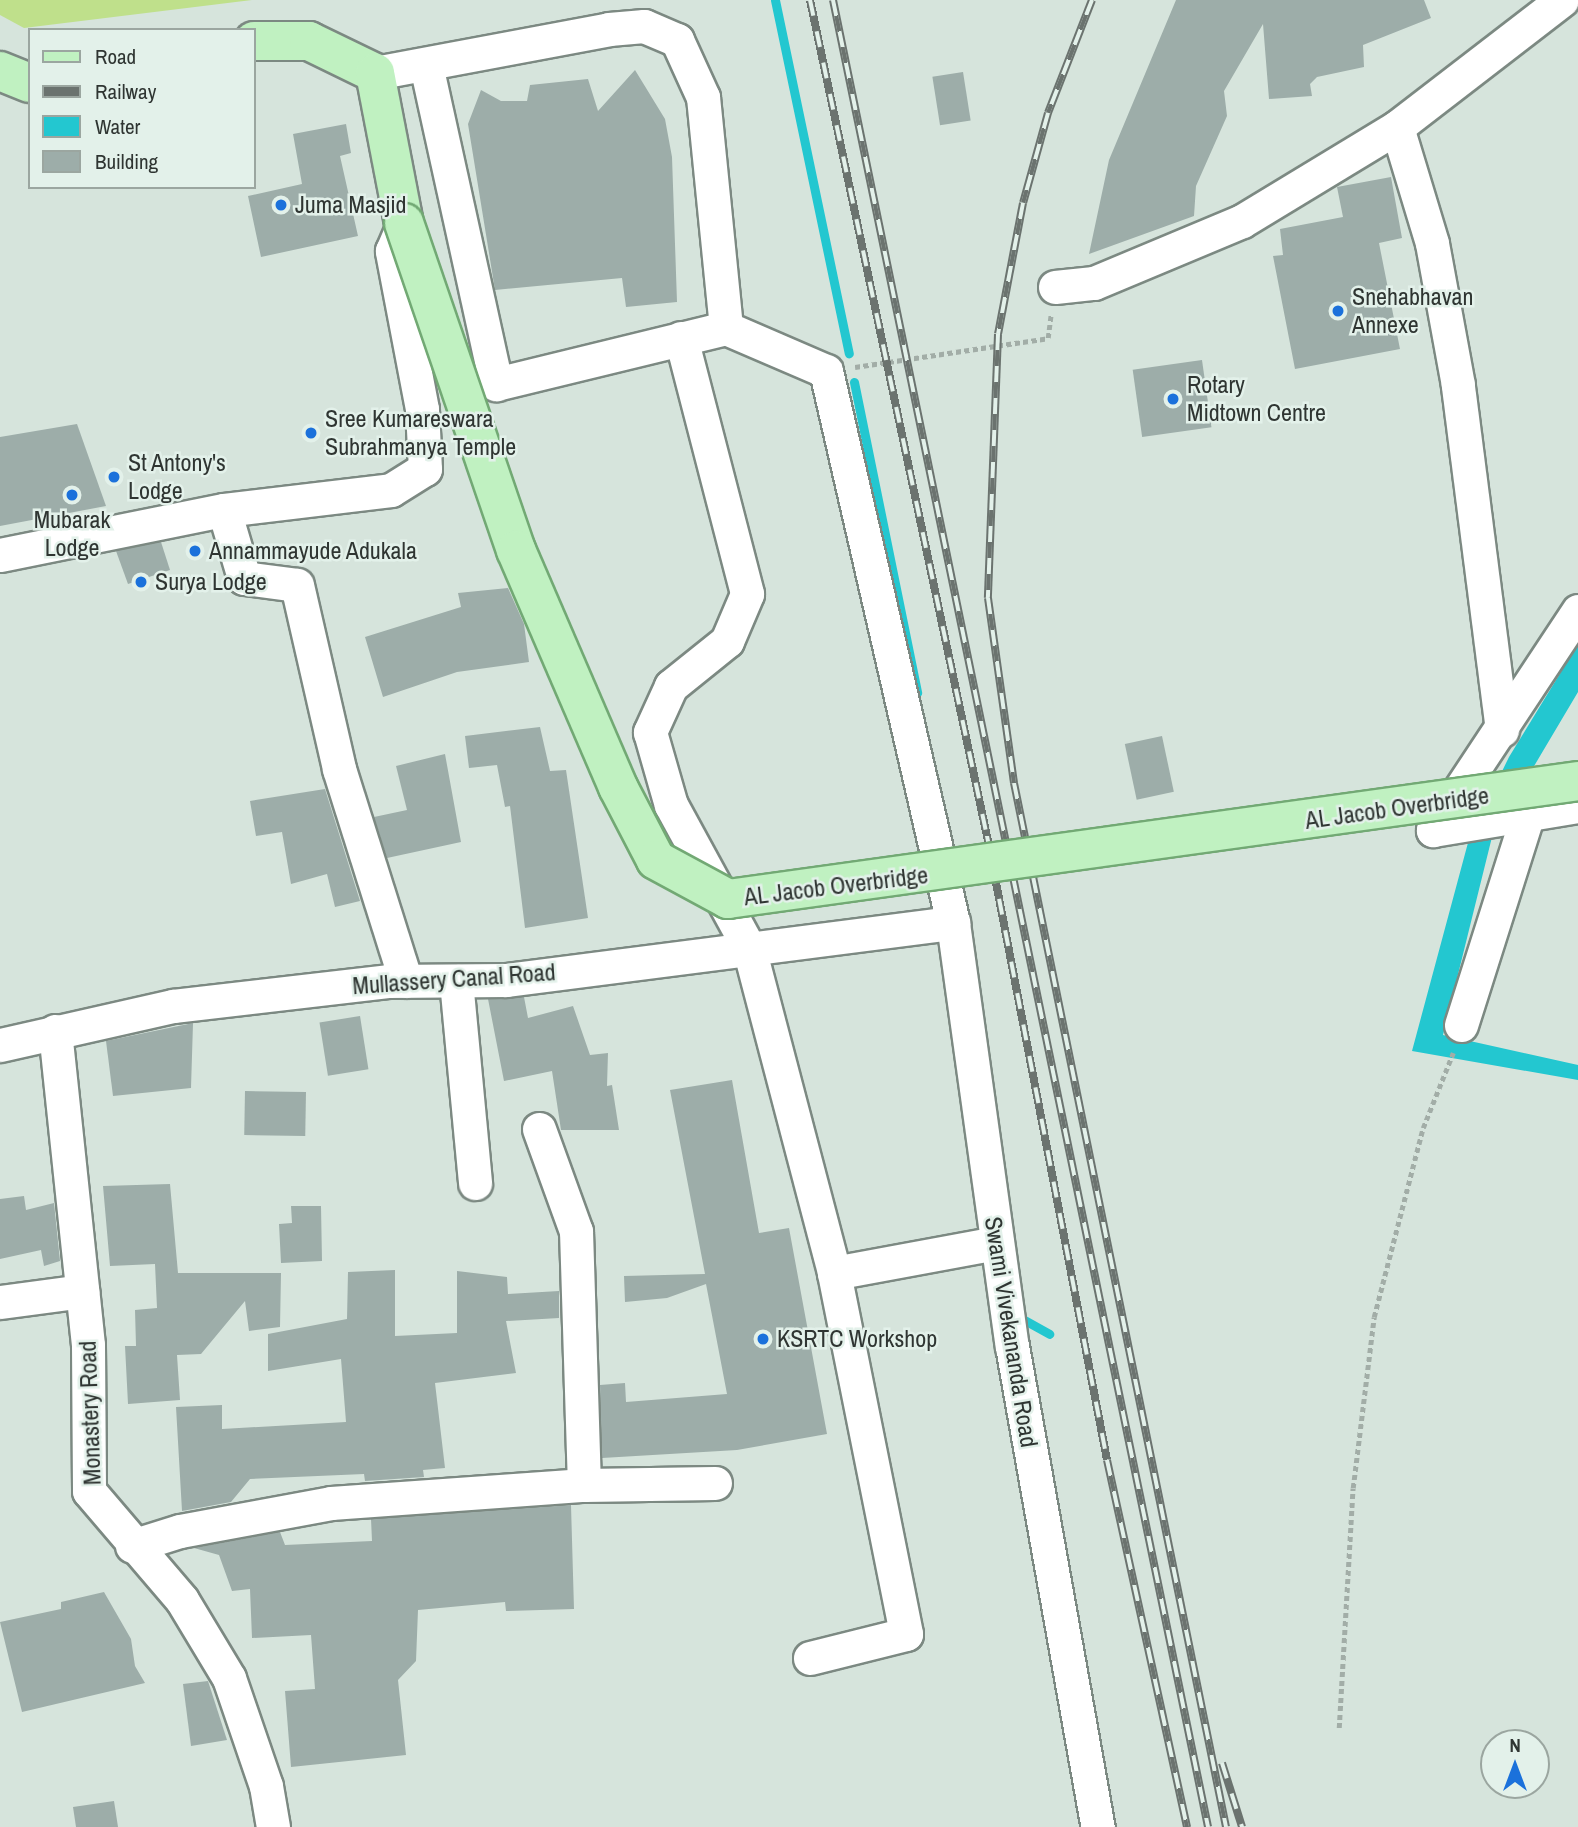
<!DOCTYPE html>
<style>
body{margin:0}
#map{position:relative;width:1578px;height:1827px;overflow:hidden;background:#d6e4dc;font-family:"Archivo Narrow",sans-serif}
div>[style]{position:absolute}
.green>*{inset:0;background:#bfe08b}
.water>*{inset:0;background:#23c7d0}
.stream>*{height:9px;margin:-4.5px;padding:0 4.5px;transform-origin:4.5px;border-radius:4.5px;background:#23c7d0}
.building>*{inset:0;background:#9dada9;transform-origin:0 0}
.path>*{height:4.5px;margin-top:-2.25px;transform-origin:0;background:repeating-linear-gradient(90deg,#a2ada7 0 5px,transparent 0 8.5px)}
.roads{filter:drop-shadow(2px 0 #7c8982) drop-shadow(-2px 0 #7c8982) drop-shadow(0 2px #7c8982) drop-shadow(0 -2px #7c8982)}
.minor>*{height:33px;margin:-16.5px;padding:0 16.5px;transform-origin:16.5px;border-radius:16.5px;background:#fff}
.major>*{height:38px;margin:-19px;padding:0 19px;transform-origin:19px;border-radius:19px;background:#c0f1c1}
.rail>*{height:8px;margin-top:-4px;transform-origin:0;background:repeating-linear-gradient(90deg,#e3f1ea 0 16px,#6b736f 0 32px);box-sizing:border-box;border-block:2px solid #6b736f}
.bridges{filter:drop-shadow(2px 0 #72a974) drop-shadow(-2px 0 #72a974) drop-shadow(0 2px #72a974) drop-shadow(0 -2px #72a974)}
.major-bridge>*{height:38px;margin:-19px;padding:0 19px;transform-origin:19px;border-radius:19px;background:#c0f1c1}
.dots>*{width:19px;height:19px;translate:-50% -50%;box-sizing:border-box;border:4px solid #e3f1ea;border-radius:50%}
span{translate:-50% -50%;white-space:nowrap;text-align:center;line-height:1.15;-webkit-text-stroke:5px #e3f1ea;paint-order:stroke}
.poi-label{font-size:24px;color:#2f3532}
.left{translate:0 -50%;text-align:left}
.street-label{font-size:24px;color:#2f3532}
.legend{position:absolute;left:28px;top:28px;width:228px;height:161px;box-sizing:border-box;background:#e3f1ea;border:2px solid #9ba6a0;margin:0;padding:9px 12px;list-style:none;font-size:21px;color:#2f3532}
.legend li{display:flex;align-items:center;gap:14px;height:35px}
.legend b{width:35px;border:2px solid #9ba6a0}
.north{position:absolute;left:1480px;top:1729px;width:70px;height:70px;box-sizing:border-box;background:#e3f1ea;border:2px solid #9ba6a0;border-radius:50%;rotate:0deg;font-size:19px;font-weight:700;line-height:28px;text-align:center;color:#2f3532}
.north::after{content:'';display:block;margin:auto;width:24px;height:32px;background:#1b71db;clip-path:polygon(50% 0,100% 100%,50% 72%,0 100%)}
</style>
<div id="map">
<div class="green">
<i style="clip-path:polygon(0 0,252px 0,24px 28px,0 15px)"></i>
</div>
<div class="water">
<i style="clip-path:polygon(1578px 644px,1578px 692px,1492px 837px,1443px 1035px,1578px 1065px,1578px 1080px,1412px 1051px,1469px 839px,1509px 757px)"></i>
</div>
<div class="stream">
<i style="left:775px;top:0;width:361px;rotate:78.2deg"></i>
<i style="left:854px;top:382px;width:317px;rotate:78.5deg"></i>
<i style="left:1017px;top:1316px;width:37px;rotate:29deg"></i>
</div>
<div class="building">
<i style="clip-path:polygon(1176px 0,1424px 0,1431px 18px,1363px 45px,1364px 67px,1317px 77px,1310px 84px,1312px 96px,1269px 99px,1263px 24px,1224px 91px,1227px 116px,1196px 186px,1194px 216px,1089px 254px,1109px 160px)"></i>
<i style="clip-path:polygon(635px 70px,665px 119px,672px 157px,677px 302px,626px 307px,622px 278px,495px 290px,468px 124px,481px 90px,501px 101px,527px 101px,530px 85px,588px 79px,598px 111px)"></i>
<i style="left:963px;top:72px;width:49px;height:31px;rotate:81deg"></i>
<i style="clip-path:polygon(346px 124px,351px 153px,340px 156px,358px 236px,261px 257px,248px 196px,302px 184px,293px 134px)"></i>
<i style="clip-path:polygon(1391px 177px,1402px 238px,1379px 243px,1400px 349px,1295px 369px,1273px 256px,1283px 255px,1280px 229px,1343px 217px,1337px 187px)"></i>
<i style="left:1202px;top:360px;width:68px;height:70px;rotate:82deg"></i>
<i style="clip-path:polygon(77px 424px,106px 506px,0 526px,0 437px)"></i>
<i style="clip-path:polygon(161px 542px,170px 570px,128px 584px,116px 551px)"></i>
<i style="clip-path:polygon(508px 588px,524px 624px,529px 662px,457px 672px,383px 697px,365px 637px,461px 607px,458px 593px)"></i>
<i style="clip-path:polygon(540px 727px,550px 771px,566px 770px,588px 918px,525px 928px,510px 806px,505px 807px,497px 765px,469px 768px,465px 736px)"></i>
<i style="left:1162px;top:736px;width:57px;height:38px;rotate:78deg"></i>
<i style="clip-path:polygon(445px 754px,461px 842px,387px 858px,374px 817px,407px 810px,396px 766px)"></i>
<i style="clip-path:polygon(325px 789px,360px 901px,335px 907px,327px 874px,291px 884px,282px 832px,256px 836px,250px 801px)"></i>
<i style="clip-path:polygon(524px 997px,528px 1018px,573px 1006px,590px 1055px,608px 1053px,607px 1086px,612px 1085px,619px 1130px,561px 1130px,552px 1071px,504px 1081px,488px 999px)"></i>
<i style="left:360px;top:1016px;width:54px;height:41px;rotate:81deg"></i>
<i style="clip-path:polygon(193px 1023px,191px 1088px,113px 1096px,106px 1041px)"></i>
<i style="clip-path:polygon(732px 1080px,759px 1233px,789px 1228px,827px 1434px,737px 1450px,602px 1458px,600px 1385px,625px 1383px,626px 1402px,727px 1394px,706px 1284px,667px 1298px,625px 1302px,624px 1276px,705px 1274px,670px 1090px)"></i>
<i style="left:245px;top:1091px;width:61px;height:44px;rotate:1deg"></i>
<i style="clip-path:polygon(170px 1184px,178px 1273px,281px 1273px,280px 1327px,249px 1331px,245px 1301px,201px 1354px,177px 1355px,180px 1400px,128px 1404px,125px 1346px,136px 1346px,135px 1310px,157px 1308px,155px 1264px,110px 1266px,103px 1186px)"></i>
<i style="clip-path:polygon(24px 1196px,26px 1210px,54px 1203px,60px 1261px,44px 1266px,41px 1250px,0 1259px,0 1199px)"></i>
<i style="clip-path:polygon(291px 1206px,321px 1206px,322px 1261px,281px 1263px,279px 1224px,292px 1223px)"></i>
<i style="clip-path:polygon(395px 1270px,395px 1336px,457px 1333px,457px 1271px,507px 1277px,508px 1294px,559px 1291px,559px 1318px,506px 1321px,516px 1373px,435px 1383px,445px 1468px,423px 1470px,424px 1477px,365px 1481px,364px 1474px,250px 1479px,231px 1502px,182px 1511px,176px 1407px,222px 1405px,222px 1429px,346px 1422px,341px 1359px,268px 1371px,268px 1334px,347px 1319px,348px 1272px)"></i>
<i style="clip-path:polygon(571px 1505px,574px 1609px,506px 1611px,505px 1602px,418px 1610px,416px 1661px,398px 1680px,406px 1755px,291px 1767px,285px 1691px,315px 1689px,311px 1635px,252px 1638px,250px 1589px,232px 1591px,219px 1555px,194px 1548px,280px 1532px,285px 1545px,372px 1541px,371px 1519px)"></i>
<i style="clip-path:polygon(104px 1592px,131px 1639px,135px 1666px,145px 1683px,22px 1712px,0 1622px,61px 1609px,61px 1602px)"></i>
<i style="clip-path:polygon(208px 1681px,227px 1740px,191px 1746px,183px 1684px)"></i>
<i style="clip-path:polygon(114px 1801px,118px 1827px,76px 1827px,73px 1807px)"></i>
</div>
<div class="path">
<i style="left:855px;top:367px;width:195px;rotate:-8.5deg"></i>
<i style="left:1048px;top:338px;width:23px;rotate:-83deg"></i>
<i style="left:1339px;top:1728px;width:240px;rotate:-86.7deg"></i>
<i style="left:1353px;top:1488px;width:172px;rotate:-83deg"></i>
<i style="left:1374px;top:1317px;width:195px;rotate:-75.5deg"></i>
<i style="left:1423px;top:1128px;width:81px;rotate:-68.2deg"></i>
</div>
<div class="roads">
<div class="minor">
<i style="left:426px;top:65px;width:327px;rotate:77.6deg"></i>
<i style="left:496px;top:384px;width:237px;rotate:-13.7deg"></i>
<i style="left:726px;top:328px;width:109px;rotate:23.3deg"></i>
<i style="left:826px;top:371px;width:566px;rotate:77.04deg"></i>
<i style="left:953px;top:923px;width:427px;rotate:82.1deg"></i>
<i style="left:1012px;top:1346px;width:489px;rotate:79.9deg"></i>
<i style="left:375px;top:73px;width:238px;rotate:-10.6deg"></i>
<i style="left:609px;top:29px;width:35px;rotate:-5deg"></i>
<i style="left:644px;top:26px;width:36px;rotate:23deg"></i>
<i style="left:677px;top:40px;width:63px;rotate:65.5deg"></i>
<i style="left:703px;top:97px;width:232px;rotate:84.3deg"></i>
<i style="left:1055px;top:287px;width:39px;rotate:-6deg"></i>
<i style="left:1094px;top:283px;width:160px;rotate:-22.7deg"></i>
<i style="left:1242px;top:221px;width:181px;rotate:-31.2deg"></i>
<i style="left:681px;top:338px;width:264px;rotate:75.5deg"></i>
<i style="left:747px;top:594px;width:51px;rotate:113.1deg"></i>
<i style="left:727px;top:641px;width:72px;rotate:141.2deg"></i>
<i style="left:671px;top:686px;width:51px;rotate:114.5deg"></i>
<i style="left:650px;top:732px;width:76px;rotate:74deg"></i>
<i style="left:671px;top:805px;width:163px;rotate:61.4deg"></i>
<i style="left:749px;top:948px;width:336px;rotate:75.3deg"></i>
<i style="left:834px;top:1273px;width:368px;rotate:78.7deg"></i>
<i style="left:906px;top:1634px;width:99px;rotate:166deg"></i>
<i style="left:224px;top:510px;width:71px;rotate:73.6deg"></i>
<i style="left:244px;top:578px;width:53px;rotate:7.5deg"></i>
<i style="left:297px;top:585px;width:189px;rotate:77.1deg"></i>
<i style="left:339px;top:769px;width:222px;rotate:72.5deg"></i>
<i style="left:0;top:555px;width:228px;rotate:-11.4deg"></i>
<i style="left:224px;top:510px;width:168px;rotate:-6.8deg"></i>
<i style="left:391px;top:490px;width:40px;rotate:-32deg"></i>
<i style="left:425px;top:469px;width:60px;rotate:-92.9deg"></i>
<i style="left:422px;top:409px;width:161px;rotate:-100.8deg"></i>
<i style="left:392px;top:251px;width:30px;rotate:-67deg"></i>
<i style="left:1578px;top:611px;width:263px;rotate:123.5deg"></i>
<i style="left:1433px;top:830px;width:147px;rotate:-9.4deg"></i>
<i style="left:1502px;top:730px;width:348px;rotate:-97.3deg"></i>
<i style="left:1458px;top:385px;width:144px;rotate:-100.4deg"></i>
<i style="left:1432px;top:243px;width:121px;rotate:-106.8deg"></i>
<i style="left:1397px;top:127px;width:208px;rotate:-37.6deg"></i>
<i style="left:456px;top:981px;width:203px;rotate:84.6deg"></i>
<i style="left:1461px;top:1025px;width:221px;rotate:-72.4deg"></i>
<i style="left:55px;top:1031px;width:316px;rotate:84deg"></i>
<i style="left:88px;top:1345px;width:146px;rotate:89.6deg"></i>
<i style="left:89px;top:1491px;width:143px;rotate:49.5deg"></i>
<i style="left:182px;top:1600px;width:91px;rotate:58.9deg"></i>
<i style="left:229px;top:1678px;width:114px;rotate:71.1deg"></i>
<i style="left:266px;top:1786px;width:42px;rotate:80.3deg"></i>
<i style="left:0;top:1045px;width:177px;rotate:-12.7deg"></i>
<i style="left:173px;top:1006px;width:216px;rotate:-6.6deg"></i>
<i style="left:388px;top:981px;width:118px;rotate:-0.5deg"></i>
<i style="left:506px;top:980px;width:451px;rotate:-7.3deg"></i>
<i style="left:539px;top:1129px;width:109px;rotate:70.1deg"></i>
<i style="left:576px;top:1231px;width:254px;rotate:88.2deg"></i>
<i style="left:834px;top:1273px;width:165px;rotate:-10.5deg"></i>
<i style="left:0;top:1302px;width:83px;rotate:-7.6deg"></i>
<i style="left:132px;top:1546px;width:50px;rotate:-17.4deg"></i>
<i style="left:180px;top:1531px;width:154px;rotate:-10.5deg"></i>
<i style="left:331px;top:1503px;width:254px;rotate:-4.1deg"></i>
<i style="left:584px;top:1485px;width:131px;rotate:-0.9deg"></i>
</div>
<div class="major">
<i style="left:254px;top:41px;width:55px"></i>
<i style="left:309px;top:41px;width:73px;rotate:25.9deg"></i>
<i style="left:375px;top:73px;width:153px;rotate:79.1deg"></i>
<i style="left:0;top:71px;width:32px;rotate:22deg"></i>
</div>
</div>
<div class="rail">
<i style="left:810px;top:0;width:855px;rotate:78.05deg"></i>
<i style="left:987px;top:836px;width:635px;rotate:79.11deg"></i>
<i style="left:1107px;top:1460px;width:376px;rotate:77.7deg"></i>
<i style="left:833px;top:0;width:1865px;rotate:78.4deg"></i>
<i style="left:1092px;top:0;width:121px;rotate:111.3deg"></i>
<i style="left:1048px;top:113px;width:93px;rotate:105.5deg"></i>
<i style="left:1023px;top:203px;width:133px;rotate:100.8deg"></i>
<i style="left:998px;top:334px;width:264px;rotate:92.2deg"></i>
<i style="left:988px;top:598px;width:187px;rotate:82deg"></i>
<i style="left:1014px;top:783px;width:1065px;rotate:78.52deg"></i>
<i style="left:1222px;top:1763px;width:67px;rotate:72.6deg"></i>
</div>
<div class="bridges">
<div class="major-bridge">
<i style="left:404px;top:223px;width:346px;rotate:71.1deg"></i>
<i style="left:516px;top:550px;width:258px;rotate:66.7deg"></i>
<i style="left:618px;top:787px;width:82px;rotate:62.5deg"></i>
<i style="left:656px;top:860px;width:82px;rotate:28.4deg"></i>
<i style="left:728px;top:899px;width:858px;rotate:-7.9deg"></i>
</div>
</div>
<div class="dots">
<i style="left:281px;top:205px;background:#1b71db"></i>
<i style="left:1338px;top:311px;background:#1b71db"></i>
<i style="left:1173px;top:399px;background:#1b71db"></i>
<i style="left:311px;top:433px;background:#1b71db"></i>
<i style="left:114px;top:477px;background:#1b71db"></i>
<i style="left:72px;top:495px;background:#1b71db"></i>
<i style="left:195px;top:551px;background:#1b71db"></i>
<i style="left:141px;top:582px;background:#1b71db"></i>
<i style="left:763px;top:1339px;background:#1b71db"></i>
</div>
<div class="poi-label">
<span class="left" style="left:295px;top:205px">Juma Masjid</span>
<span class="left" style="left:1352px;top:311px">Snehabhavan<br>Annexe</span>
<span class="left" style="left:1187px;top:399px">Rotary<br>Midtown Centre</span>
<span class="left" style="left:325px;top:433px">Sree Kumareswara<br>Subrahmanya Temple</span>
<span class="left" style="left:128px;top:477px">St Antony's<br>Lodge</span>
<span style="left:72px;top:534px">Mubarak<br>Lodge</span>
<span class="left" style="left:209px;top:551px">Annammayude Adukala</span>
<span class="left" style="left:155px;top:582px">Surya Lodge</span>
<span class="left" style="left:777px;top:1339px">KSRTC Workshop</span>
</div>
<div class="street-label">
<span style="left:1397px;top:808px;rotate:-8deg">AL Jacob Overbridge</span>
<span style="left:836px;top:886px;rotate:-7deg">AL Jacob Overbridge</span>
<span style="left:454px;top:979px;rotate:-4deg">Mullassery Canal Road</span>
<span style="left:1011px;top:1332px;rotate:81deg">Swami Vivekananda Road</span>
<span style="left:90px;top:1413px;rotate:-92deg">Monastery Road</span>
</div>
<ul class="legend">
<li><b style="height:9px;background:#c0f1c1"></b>Road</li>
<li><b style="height:9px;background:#6b736f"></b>Railway</li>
<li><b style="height:19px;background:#23c7d0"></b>Water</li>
<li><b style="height:19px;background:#9dada9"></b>Building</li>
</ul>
<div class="north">N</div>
</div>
